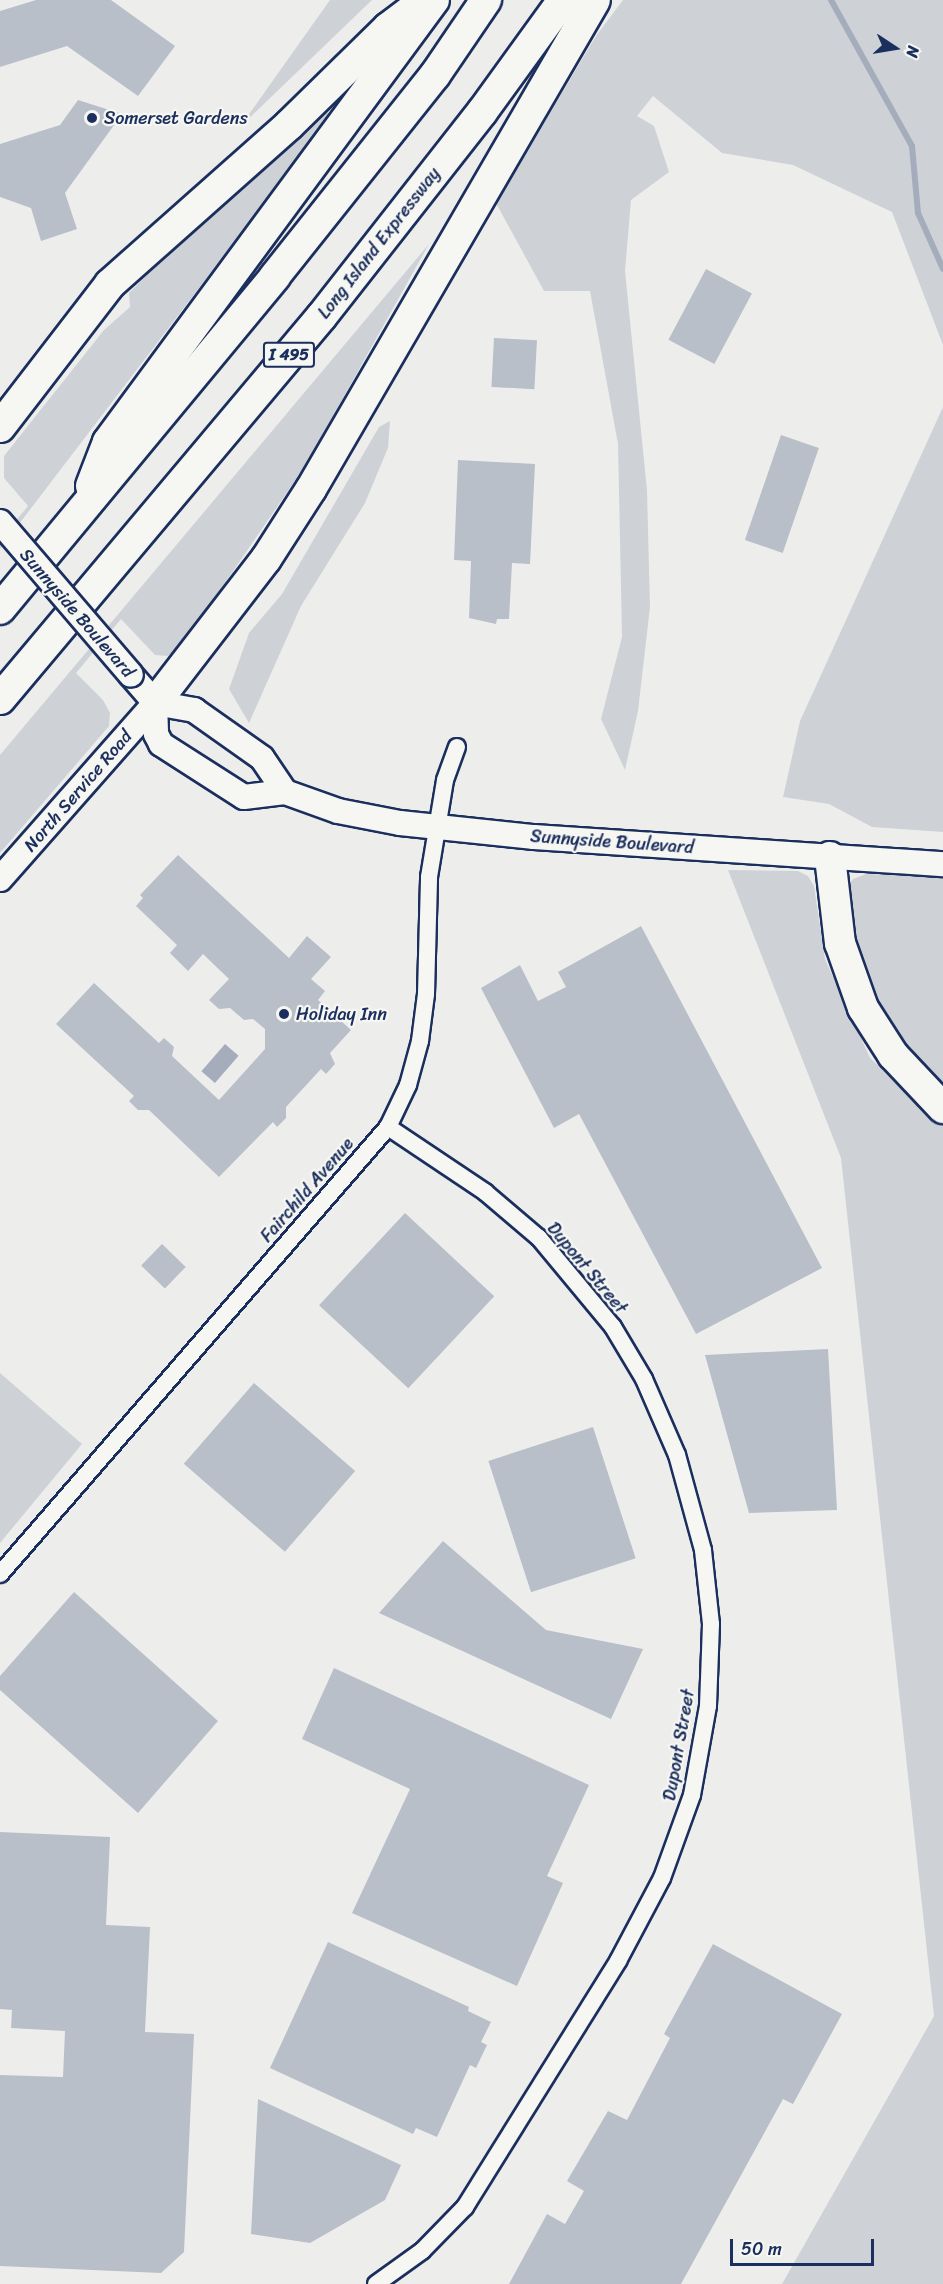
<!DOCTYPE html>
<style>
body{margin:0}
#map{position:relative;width:943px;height:2284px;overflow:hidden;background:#edeeec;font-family:Sriracha,sans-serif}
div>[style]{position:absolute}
.green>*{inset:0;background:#ced2d7}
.water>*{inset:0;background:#a5acbc;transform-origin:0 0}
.stream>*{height:6px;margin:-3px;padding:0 3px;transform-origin:3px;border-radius:3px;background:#a5acbc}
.building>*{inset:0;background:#b9bfc8;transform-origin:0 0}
.roads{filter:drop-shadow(2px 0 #1b2f5e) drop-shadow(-2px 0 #1b2f5e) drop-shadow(0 2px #1b2f5e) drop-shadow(0 -2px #1b2f5e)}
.street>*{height:16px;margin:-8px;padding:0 8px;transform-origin:8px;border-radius:8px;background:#f6f6f2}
.secondary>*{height:24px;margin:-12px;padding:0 12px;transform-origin:12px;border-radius:12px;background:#f6f6f2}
.highway>*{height:30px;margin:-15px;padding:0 15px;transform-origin:15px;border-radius:15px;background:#f6f6f2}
.bridges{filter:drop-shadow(2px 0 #1b2f5e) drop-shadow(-2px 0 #1b2f5e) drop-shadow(0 2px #1b2f5e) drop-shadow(0 -2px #1b2f5e)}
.secondary-bridge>*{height:24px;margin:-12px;padding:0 12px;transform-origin:12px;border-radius:12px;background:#f6f6f2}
.dots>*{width:16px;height:16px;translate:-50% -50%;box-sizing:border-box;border:3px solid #f6f6f2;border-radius:50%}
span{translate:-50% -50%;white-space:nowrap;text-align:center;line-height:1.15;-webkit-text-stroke:4.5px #f6f6f2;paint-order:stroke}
.shield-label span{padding:2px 4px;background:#f6f6f2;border:2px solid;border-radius:4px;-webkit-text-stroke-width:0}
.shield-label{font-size:16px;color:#1b2f5e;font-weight:700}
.poi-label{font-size:18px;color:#1b2f5e}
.left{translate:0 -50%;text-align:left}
.street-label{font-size:18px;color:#1b2f5e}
.north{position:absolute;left:865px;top:18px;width:60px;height:60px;-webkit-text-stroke:4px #f6f6f2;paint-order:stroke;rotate:102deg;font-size:16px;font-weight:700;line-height:24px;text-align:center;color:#1b2f5e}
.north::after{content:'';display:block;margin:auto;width:21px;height:27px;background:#1b2f5e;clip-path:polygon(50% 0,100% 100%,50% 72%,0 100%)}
.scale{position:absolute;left:730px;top:2239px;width:144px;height:27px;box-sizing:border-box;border:3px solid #1b2f5e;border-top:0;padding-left:8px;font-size:18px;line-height:21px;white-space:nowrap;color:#1b2f5e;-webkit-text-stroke:4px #f6f6f2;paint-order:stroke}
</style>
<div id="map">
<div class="green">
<i style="clip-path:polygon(330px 0,372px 0,240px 127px,298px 45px)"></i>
<i style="clip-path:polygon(623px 0,943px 0,943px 345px,892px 212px,793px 165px,722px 153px,653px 96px,637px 116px,654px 126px,669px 172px,631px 200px,625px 271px,647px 490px,650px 607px,638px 711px,625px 770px,601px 719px,622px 637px,618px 444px,590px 291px,544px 291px,496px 203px,596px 36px)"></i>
<i style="clip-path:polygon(325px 111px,331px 115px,0 549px,0 540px,28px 506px,4px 478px,4px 456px,104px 330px,130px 307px,129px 293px,183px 238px)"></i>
<i style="clip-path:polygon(429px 244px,305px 466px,179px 650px,167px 656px,155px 655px,121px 619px,76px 673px,103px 700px,110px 713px,109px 726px,0 853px,0 755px)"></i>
<i style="clip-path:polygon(943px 407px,943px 832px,872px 827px,829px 804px,783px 797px,800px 721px)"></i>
<i style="clip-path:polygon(390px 421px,388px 448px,365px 503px,301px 606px,249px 723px,229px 689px,249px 633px,282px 594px,379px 427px)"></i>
<i style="clip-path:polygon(728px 870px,798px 871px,808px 876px,814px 886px,825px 959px,870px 1058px,943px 1125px,943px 2284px,782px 2284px,934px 2016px,841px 1158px)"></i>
<i style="clip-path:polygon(866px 874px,943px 877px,943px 1082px,923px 1069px,893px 1035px,859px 970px,846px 889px,853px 879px)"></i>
<i style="clip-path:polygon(0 1373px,82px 1444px,0 1543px)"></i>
</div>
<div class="water">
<i style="left:225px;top:1044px;width:18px;height:36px;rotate:41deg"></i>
</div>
<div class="stream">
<i style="left:831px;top:0;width:167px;rotate:61deg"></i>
<i style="left:912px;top:146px;width:67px;rotate:84.9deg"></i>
<i style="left:918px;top:213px;width:61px;rotate:65.9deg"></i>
</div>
<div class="building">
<i style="clip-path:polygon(36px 0,111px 0,175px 46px,138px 96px,67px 46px,0 67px,0 11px)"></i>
<i style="clip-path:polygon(78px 100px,122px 114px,65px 193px,77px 229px,41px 241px,31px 208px,0 197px,0 144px,60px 125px)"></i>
<i style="left:706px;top:269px;width:52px;height:80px;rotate:28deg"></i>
<i style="left:494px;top:338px;width:43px;height:49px;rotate:3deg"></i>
<i style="left:781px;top:435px;width:40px;height:111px;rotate:19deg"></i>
<i style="clip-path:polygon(458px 460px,535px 464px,530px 564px,512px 563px,509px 619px,497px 619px,496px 624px,469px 618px,471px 561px,454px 560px)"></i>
<i style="clip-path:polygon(178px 855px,289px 958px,307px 936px,331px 957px,311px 979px,325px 991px,318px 1000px,351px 1030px,330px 1053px,335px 1064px,326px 1074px,321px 1069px,286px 1107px,286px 1118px,277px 1127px,273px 1122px,219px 1177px,149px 1110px,138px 1110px,129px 1101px,134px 1096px,56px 1024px,94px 983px,159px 1043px,164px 1038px,174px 1047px,172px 1056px,219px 1100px,265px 1049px,265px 1029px,253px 1019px,244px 1020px,230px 1008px,219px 1009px,209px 1000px,229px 979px,203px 954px,188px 971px,170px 953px,177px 945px,136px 906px,143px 898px,140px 895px)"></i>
<i style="clip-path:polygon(641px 926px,822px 1268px,696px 1334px,579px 1114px,554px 1128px,481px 988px,520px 965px,538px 1001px,566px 987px,558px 972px)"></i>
<i style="left:405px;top:1213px;width:122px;height:126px;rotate:43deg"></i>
<i style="left:162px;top:1244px;width:33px;height:30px;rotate:44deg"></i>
<i style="clip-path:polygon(828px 1349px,837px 1510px,749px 1513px,705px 1355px)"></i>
<i style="left:254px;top:1383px;width:134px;height:107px;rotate:41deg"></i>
<i style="left:593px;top:1427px;width:138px;height:110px;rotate:72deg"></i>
<i style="clip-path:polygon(443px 1541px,546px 1630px,643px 1649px,611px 1719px,379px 1613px)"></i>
<i style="clip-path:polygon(74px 1592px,218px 1721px,138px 1813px,0 1690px,0 1676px)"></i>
<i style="clip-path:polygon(334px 1668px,589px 1785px,547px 1876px,563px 1883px,517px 1986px,352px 1913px,410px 1789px,302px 1739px)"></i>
<i style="clip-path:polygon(0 1832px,110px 1837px,106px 1925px,150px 1927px,145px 2032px,194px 2034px,184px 2252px,161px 2273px,0 2266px,0 2075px,63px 2077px,65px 2031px,11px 2028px,12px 2010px,0 2009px)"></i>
<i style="clip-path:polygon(328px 1942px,469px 2007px,468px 2011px,491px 2022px,481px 2042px,487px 2045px,476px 2068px,470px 2065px,437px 2137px,416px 2128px,413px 2134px,270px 2068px)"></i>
<i style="clip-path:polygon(713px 1944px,842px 2014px,793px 2104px,783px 2099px,681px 2284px,509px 2284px,547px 2214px,565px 2224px,584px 2191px,567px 2181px,608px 2111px,627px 2120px,670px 2038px,664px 2034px)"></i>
<i style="clip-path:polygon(258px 2099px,401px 2165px,385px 2200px,310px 2243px,251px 2234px)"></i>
</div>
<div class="roads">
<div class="street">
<i style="left:0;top:1574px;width:592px;rotate:-49.04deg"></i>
<i style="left:388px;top:1127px;width:47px;rotate:-64.5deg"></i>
<i style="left:408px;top:1085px;width:46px;rotate:-74.7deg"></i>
<i style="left:420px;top:1041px;width:47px;rotate:-82.7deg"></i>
<i style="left:426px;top:994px;width:117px;rotate:-88.5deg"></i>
<i style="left:429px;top:877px;width:98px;rotate:-80.6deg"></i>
<i style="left:445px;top:780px;width:35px;rotate:-70deg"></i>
<i style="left:376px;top:2284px;width:57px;rotate:-35.7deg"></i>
<i style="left:422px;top:2251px;width:62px;rotate:-45.7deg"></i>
<i style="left:465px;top:2207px;width:290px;rotate:-58.1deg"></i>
<i style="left:618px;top:1961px;width:94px;rotate:-62.1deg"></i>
<i style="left:662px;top:1878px;width:88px;rotate:-70.1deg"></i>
<i style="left:692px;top:1795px;width:90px;rotate:-79.8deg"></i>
<i style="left:708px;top:1706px;width:82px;rotate:-87.9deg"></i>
<i style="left:711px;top:1624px;width:74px;rotate:-96.2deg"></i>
<i style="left:703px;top:1550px;width:98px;rotate:-105.3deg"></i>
<i style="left:677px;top:1455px;width:83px;rotate:-113.5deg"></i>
<i style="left:644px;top:1379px;width:61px;rotate:-120.8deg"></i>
<i style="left:613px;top:1327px;width:116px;rotate:-129.7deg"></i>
<i style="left:539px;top:1238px;width:71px;rotate:-139.6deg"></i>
<i style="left:485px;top:1192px;width:117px;rotate:-146.2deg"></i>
</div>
<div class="secondary">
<i style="left:131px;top:675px;width:37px;rotate:49deg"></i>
<i style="left:155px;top:703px;width:40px;rotate:10deg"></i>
<i style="left:194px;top:710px;width:83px;rotate:35.2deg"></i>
<i style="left:262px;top:758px;width:41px;rotate:55.9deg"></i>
<i style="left:155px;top:703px;width:31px;rotate:88deg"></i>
<i style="left:156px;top:734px;width:11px;rotate:63deg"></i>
<i style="left:161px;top:744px;width:98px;rotate:32.6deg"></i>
<i style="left:244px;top:797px;width:41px;rotate:-7deg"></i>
<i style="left:285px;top:792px;width:56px;rotate:19.7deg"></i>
<i style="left:338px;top:811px;width:63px;rotate:11deg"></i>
<i style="left:400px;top:823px;width:135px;rotate:6deg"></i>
<i style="left:534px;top:837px;width:410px;rotate:3.8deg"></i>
<i style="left:0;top:879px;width:235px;rotate:-48.6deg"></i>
</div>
<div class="highway">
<i style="left:0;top:427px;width:180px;rotate:-52.4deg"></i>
<i style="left:110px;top:284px;width:239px;rotate:-41.6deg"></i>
<i style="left:289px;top:125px;width:139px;rotate:-44.4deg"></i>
<i style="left:388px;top:28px;width:39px;rotate:-37deg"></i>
<i style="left:91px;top:486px;width:47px;rotate:-68.9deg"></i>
<i style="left:108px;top:442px;width:549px;rotate:-53.59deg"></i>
<i style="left:0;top:609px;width:432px;rotate:-50.4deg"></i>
<i style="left:275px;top:276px;width:257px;rotate:-51.5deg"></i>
<i style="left:435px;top:75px;width:91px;rotate:-55.8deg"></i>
<i style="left:0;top:699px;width:500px;rotate:-49.95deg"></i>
<i style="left:322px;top:316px;width:259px;rotate:-51.9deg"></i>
<i style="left:482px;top:112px;width:138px;rotate:-54.1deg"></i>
<i style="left:155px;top:703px;width:182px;rotate:-52.4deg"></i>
<i style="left:266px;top:559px;width:83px;rotate:-57.3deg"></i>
<i style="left:311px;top:489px;width:565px;rotate:-59.85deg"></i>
<i style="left:830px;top:857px;width:87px;rotate:83.4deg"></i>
<i style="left:840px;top:943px;width:69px;rotate:70.5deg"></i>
<i style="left:863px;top:1008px;width:56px;rotate:57.4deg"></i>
<i style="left:893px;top:1055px;width:73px;rotate:46.7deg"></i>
</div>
</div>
<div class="bridges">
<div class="secondary-bridge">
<i style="left:0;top:522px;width:201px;rotate:49.4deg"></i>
</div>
</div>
<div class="dots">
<i style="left:92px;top:118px;background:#1b2f5e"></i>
<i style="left:284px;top:1014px;background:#1b2f5e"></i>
</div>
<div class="shield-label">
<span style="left:289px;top:355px">I 495</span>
</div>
<div class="poi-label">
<span class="left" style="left:104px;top:118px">Somerset Gardens</span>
<span class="left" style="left:296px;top:1014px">Holiday Inn</span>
</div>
<div class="street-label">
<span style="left:379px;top:243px;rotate:-52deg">Long Island Expressway</span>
<span style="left:77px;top:613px;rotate:49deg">Sunnyside Boulevard</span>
<span style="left:78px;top:791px;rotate:-49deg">North Service Road</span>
<span style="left:612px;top:842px;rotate:4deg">Sunnyside Boulevard</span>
<span style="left:307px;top:1190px;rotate:-49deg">Fairchild Avenue</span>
<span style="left:587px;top:1268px;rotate:50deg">Dupont Street</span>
<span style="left:679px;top:1745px;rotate:-80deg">Dupont Street</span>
</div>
<div class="north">N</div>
<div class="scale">50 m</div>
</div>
